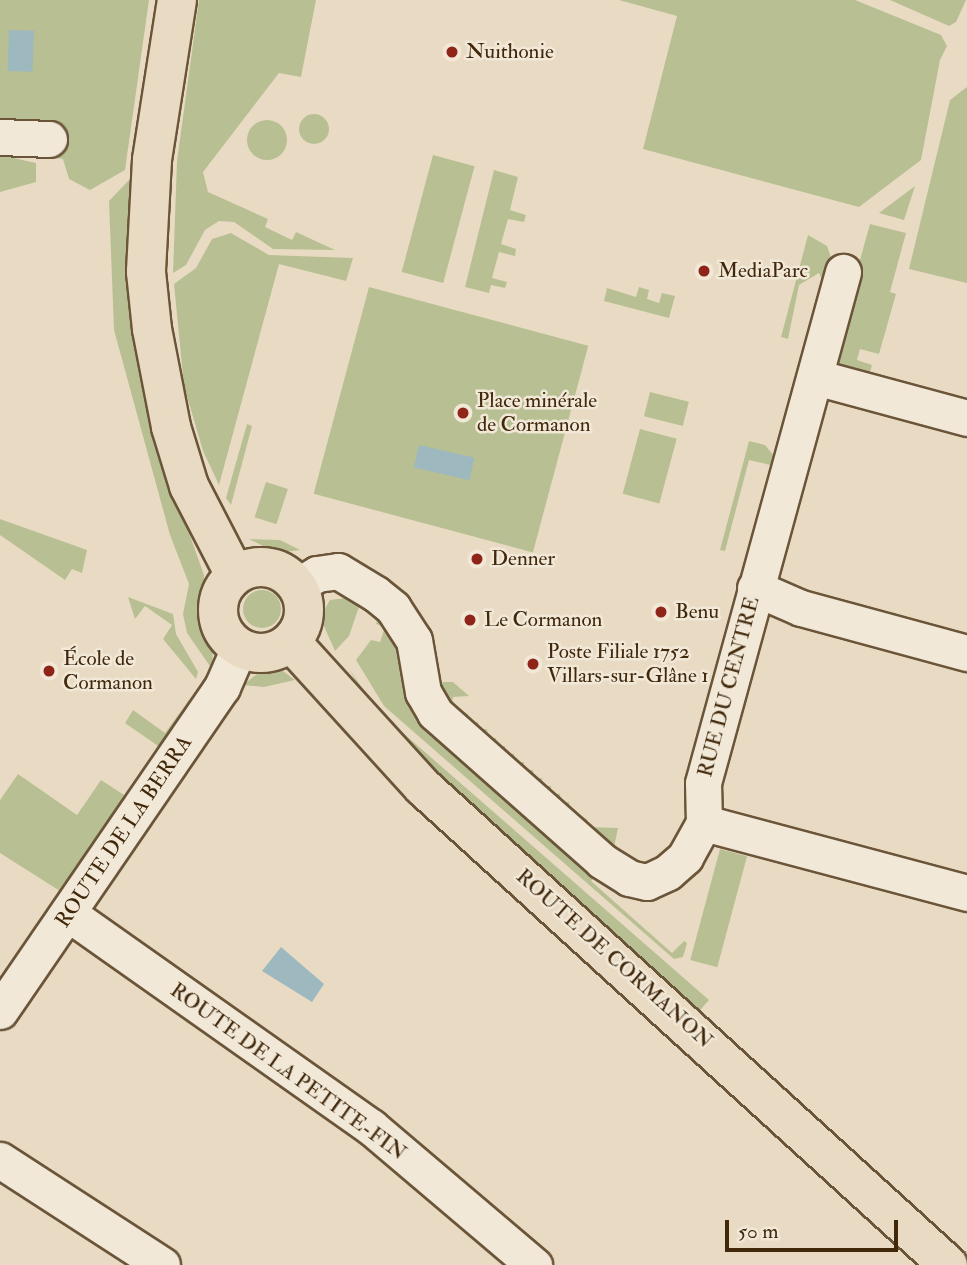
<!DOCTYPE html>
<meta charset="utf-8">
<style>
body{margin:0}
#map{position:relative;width:967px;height:1265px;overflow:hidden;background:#e9dbc3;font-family:"IM FELL Double Pica",serif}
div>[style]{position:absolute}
.green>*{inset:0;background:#b8c093;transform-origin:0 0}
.round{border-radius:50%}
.water>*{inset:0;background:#9db8bf;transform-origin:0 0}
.roads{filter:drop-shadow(2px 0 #6b5539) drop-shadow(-2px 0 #6b5539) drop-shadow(0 2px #6b5539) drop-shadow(0 -2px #6b5539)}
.minor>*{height:35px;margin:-17.5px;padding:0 17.5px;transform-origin:17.5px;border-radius:17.5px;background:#f1e8d8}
.major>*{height:38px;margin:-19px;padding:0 19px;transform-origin:19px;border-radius:19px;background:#e9dbc3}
.major>.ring{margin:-19px;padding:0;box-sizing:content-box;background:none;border:38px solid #e9dbc3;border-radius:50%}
.dots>*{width:19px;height:19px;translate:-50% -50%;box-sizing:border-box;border:4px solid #f1e8d8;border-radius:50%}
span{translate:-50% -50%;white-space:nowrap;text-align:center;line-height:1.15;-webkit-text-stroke:5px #f1e8d8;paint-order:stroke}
.poi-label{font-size:21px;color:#41280b}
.left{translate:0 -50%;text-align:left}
.street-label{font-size:21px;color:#41280b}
.scale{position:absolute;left:725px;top:1220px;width:173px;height:32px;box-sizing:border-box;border:4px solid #41280b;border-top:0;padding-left:9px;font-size:21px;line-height:24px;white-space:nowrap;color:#41280b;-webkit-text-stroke:5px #f1e8d8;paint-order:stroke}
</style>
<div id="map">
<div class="green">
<i style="clip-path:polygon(0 0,149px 0,125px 170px,90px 190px,69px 179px,63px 159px,11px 150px,0 126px)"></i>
<i style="clip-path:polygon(199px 0,316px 0,301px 77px,279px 73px,203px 172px,208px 192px,268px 219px,265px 227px,292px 240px,296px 232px,335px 250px,273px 249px,234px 222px,219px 221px,205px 230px,186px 265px,173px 273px,177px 161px)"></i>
<i style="clip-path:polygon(619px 0,855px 0,941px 35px,947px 46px,940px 60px,921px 160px,859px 207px,643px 149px,677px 16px)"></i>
<i style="clip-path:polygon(890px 0,966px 0,956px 22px,949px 26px)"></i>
<i style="clip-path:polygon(967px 87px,967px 283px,909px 269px,950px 100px)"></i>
<i class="round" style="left:299px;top:114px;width:30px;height:30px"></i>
<i class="round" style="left:247px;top:120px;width:40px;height:40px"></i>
<i style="clip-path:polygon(0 155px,36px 163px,36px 182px,0 192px)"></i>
<i style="left:433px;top:155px;width:43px;height:121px;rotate:15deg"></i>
<i style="clip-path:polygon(494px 170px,518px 177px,510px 210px,526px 215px,524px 222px,508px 219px,501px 244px,516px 249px,515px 256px,499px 252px,492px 278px,507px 282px,505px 288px,491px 285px,489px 293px,465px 287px)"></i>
<i style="clip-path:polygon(133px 176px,163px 460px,204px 575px,203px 613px,213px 651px,212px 669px,187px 633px,183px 614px,189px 584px,170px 535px,114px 330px,109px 201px)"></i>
<i style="clip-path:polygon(915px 186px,904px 220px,879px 213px)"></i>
<i style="clip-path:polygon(870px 224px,906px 233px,890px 292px,896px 294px,879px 354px,860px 349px,857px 360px,872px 365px,868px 379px,840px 367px,833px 357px)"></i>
<i style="clip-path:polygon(231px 233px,269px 255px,353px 258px,346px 281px,279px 264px,219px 485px,203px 451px,184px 386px,174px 284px,196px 268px,212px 239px)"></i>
<i style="clip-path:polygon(808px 235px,827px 246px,834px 266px,823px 282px,819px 273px,799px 285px,788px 339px,781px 337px)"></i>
<i style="left:369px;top:287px;width:227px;height:214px;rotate:15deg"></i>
<i style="clip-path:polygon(639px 287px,649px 290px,647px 299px,659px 303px,662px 293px,675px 296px,669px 318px,604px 301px,607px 288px,636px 297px)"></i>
<i style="left:650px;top:392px;width:40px;height:25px;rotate:14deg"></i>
<i style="clip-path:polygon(247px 424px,252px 426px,231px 505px,226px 498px)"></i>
<i style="left:640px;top:429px;width:38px;height:67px;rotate:15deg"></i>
<i style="clip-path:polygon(749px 441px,765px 445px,774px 456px,770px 465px,749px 460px,725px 551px,720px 550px)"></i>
<i style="left:266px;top:482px;width:23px;height:37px;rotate:18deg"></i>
<i style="clip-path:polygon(0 519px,87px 550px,82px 573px,72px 569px,65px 580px,0 535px)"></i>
<i style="clip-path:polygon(249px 539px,280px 540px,300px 550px,277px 553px)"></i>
<i class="round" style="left:243px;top:590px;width:38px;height:38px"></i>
<i style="clip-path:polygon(128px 597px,173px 614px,176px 634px,198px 672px,196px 679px,163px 639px,172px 625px,145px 606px,135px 619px)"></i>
<i style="clip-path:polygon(346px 598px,361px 601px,349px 636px,335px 651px,320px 617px,330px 600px)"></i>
<i style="clip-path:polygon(379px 614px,393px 633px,407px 698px,598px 872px,591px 881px,672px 953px,684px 941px,687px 943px,683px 957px,674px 959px,384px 706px,356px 660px,371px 640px,380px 642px,385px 627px,376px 624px)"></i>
<i style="clip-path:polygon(266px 667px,279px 668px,295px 680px,264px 687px,243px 685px)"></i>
<i style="clip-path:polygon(349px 669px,379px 712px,709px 1000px,695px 1016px,440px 784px,372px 709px)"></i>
<i style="clip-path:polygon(443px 682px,453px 682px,469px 696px,453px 697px,452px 706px,468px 714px,469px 722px,478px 722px,479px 730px,487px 729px,488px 738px,496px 738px,497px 746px,505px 746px,506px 754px,514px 754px,515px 763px,524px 762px,524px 770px,533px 770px,534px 779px,542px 778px,543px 786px,551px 786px,551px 794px,560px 794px,561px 803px,569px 802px,570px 811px,587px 819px,588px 827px,618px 828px,613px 852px,458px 719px,440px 687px)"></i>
<i style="clip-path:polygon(189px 700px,192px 702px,161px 748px,125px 723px,133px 710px,165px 733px)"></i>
<i style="clip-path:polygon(18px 774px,77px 815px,101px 780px,127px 797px,60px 891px,0 853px,0 800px)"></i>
<i style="left:720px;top:849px;width:28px;height:115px;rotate:15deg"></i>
</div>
<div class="water">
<i style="left:9px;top:30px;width:25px;height:41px;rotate:2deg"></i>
<i style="left:419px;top:445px;width:57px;height:23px;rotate:13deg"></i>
<i style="clip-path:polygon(281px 947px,324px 984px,312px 1002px,262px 971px)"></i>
</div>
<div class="roads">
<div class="minor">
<i style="left:0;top:137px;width:49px;rotate:2.3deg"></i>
<i style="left:815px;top:377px;width:157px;rotate:15.1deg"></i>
<i style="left:297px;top:586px;width:23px;rotate:-31deg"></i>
<i style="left:317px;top:574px;width:21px;rotate:-8deg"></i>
<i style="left:338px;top:571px;width:44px;rotate:31.2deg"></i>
<i style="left:376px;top:594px;width:22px;rotate:39deg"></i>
<i style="left:393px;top:608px;width:38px;rotate:57deg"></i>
<i style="left:414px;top:640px;width:53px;rotate:80.2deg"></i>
<i style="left:423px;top:692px;width:24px;rotate:60deg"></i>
<i style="left:435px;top:713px;width:223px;rotate:41.5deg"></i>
<i style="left:602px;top:861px;width:32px;rotate:32deg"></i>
<i style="left:629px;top:878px;width:18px;rotate:13deg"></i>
<i style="left:647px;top:882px;width:23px;rotate:-25deg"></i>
<i style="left:668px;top:872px;width:23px;rotate:-41deg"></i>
<i style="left:685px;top:857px;width:39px;rotate:-61deg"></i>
<i style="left:704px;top:823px;width:40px;rotate:-91.4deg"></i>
<i style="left:703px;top:783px;width:530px;rotate:-74.68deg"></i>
<i style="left:755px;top:588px;width:50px;rotate:23.5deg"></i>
<i style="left:801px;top:608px;width:172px;rotate:15.2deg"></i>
<i style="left:704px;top:823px;width:272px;rotate:14.9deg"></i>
<i style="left:69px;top:914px;width:370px;rotate:35.2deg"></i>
<i style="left:371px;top:1127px;width:214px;rotate:40.3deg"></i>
<i style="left:0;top:1011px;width:393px;rotate:-55.6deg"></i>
<i style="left:222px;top:687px;width:43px;rotate:-66.4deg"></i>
<i style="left:0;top:1160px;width:193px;rotate:32.9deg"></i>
</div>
<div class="major">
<i style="left:177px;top:0;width:162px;rotate:98.9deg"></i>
<i style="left:152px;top:160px;width:112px;rotate:93.1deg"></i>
<i style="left:146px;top:272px;width:57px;rotate:84deg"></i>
<i style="left:152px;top:329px;width:100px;rotate:79deg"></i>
<i style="left:171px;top:427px;width:62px;rotate:73deg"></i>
<i style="left:189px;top:486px;width:100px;rotate:62.7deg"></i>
<i class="ring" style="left:218px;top:567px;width:48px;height:48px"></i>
<i style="left:291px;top:642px;width:196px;rotate:47.7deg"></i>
<i style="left:423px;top:787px;width:710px;rotate:42.32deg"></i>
</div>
</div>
<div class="dots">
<i style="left:452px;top:52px;background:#8f2418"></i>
<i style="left:704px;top:271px;background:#8f2418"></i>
<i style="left:463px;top:413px;background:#8f2418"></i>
<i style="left:477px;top:559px;background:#8f2418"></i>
<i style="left:661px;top:612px;background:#8f2418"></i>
<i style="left:470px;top:620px;background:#8f2418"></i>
<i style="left:533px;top:664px;background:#8f2418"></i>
<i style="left:49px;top:671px;background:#8f2418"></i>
</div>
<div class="poi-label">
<span class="left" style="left:466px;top:52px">Nuithonie</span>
<span class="left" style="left:718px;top:271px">MediaParc</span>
<span class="left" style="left:477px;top:413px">Place minérale<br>de Cormanon</span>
<span class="left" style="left:491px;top:559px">Denner</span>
<span class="left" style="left:675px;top:612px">Benu</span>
<span class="left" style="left:484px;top:620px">Le Cormanon</span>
<span class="left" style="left:547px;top:664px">Poste Filiale 1752<br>Villars-sur-Glâne 1</span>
<span class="left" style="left:63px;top:671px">École de<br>Cormanon</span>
</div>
<div class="street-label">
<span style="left:729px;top:687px;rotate:-75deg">RUE DU CENTRE</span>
<span style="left:124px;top:832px;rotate:-56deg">ROUTE DE LA BERRA</span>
<span style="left:614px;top:959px;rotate:42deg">ROUTE DE CORMANON</span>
<span style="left:288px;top:1072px;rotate:36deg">ROUTE DE LA PETITE-FIN</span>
</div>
<div class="scale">50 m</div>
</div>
